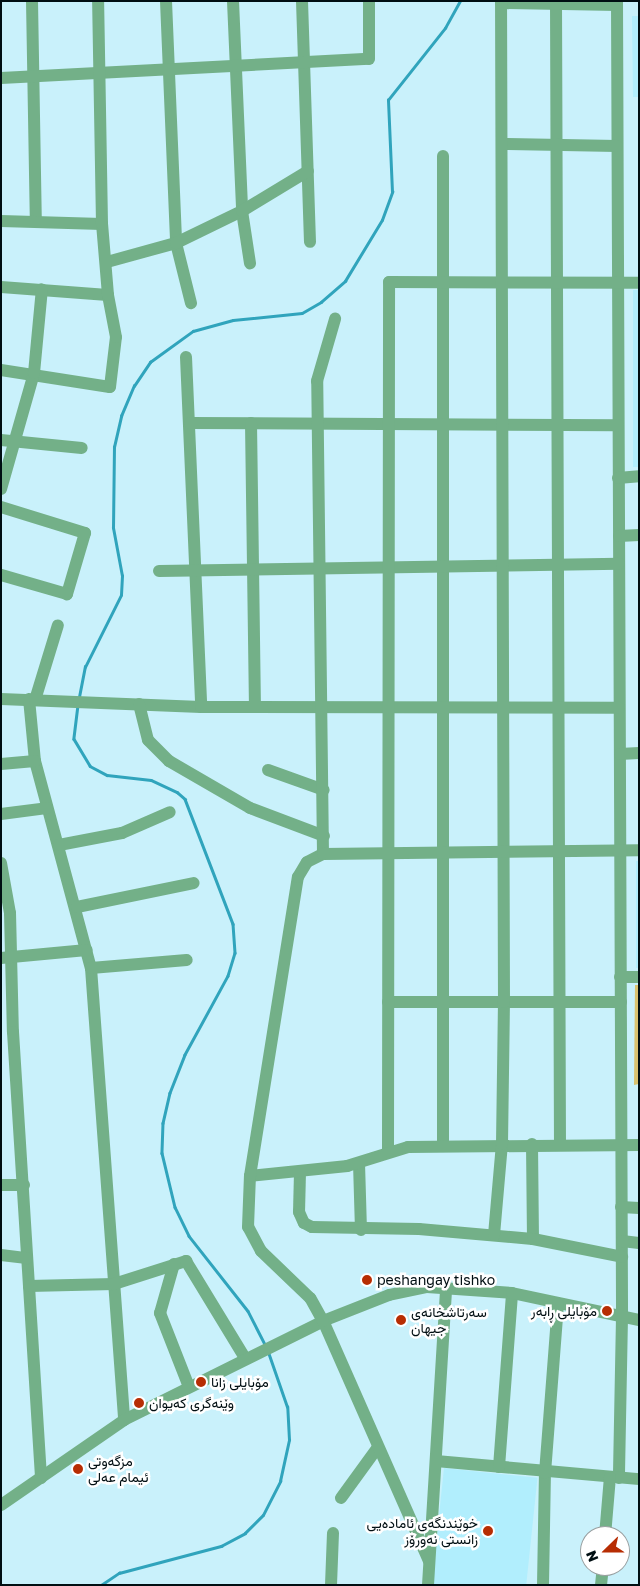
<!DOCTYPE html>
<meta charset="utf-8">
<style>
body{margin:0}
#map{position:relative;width:640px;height:1586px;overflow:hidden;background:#c9f1fb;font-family:"Golos Text",Vazirmatn,sans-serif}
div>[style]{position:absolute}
.built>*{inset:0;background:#b1eefd;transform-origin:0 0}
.green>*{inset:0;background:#d9c26f}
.stream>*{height:2.5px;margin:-1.25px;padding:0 1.25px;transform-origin:1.25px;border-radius:1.25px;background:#30a4bc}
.minor>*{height:12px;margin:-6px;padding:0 6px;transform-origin:6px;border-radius:6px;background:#73b088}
.dots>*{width:14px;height:14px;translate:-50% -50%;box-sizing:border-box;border:2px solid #fff;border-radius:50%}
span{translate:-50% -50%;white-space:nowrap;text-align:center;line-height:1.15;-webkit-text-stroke:5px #fff;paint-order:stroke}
.poi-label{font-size:14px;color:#000e12}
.left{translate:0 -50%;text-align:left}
.right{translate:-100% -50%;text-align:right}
.frame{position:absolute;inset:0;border:2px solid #000e12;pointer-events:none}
.north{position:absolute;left:580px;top:1526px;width:50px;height:50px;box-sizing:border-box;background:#fff;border:1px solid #999fa0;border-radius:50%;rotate:248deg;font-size:14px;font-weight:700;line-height:20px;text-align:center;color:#000e12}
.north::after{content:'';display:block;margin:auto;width:18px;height:22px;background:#b72d03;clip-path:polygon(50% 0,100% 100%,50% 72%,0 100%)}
</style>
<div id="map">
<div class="built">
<i style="clip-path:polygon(632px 16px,639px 16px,639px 97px,633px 97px)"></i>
<i style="left:633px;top:290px;width:6px;height:177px"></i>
<i style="left:636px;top:861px;width:3px;height:107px"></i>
<i style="left:444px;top:1468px;width:94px;height:117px;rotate:6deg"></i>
</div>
<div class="green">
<i style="clip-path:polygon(635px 985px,639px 985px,639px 1084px,634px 1085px)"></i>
</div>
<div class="stream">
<i style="left:79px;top:697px;width:31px;rotate:-79deg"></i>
<i style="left:85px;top:667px;width:80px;rotate:-63.4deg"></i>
<i style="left:121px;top:595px;width:19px;rotate:-87deg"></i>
<i style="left:122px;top:576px;width:49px;rotate:-100.6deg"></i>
<i style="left:113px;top:528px;width:81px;rotate:-89.3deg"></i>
<i style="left:114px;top:447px;width:32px;rotate:-77deg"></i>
<i style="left:121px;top:416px;width:33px;rotate:-67deg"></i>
<i style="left:134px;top:386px;width:29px;rotate:-56deg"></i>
<i style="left:150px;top:362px;width:53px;rotate:-35.8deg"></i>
<i style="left:193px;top:331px;width:41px;rotate:-15.4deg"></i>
<i style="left:233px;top:320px;width:69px;rotate:-5.8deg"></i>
<i style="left:302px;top:313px;width:22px;rotate:-30deg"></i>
<i style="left:321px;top:302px;width:32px;rotate:-41deg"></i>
<i style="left:345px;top:281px;width:71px;rotate:-58.8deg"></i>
<i style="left:382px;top:220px;width:30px;rotate:-70deg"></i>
<i style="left:392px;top:192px;width:92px;rotate:-92.5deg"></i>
<i style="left:388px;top:100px;width:92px;rotate:-51.6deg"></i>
<i style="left:445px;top:28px;width:31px;rotate:-61deg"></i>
<i style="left:78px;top:705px;width:34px;rotate:97deg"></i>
<i style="left:74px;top:739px;width:31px;rotate:59deg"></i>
<i style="left:90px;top:766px;width:19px;rotate:28deg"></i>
<i style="left:107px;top:775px;width:44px;rotate:6.5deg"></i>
<i style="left:151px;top:780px;width:29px;rotate:25deg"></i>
<i style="left:177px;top:792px;width:11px;rotate:41deg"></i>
<i style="left:185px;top:799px;width:134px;rotate:69deg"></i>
<i style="left:233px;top:924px;width:29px;rotate:86deg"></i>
<i style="left:235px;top:953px;width:24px;rotate:107deg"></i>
<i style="left:228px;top:976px;width:90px;rotate:118.6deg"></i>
<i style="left:185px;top:1055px;width:41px;rotate:111.5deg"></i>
<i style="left:170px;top:1093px;width:31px;rotate:103deg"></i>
<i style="left:163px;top:1123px;width:30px;rotate:92deg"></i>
<i style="left:162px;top:1153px;width:56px;rotate:76.5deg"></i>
<i style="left:175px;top:1207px;width:32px;rotate:64deg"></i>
<i style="left:189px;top:1236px;width:95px;rotate:51.8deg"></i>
<i style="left:248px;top:1311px;width:38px;rotate:63deg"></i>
<i style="left:101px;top:1585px;width:22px;rotate:-34deg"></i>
<i style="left:119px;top:1573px;width:106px;rotate:-14.8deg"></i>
<i style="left:221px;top:1546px;width:27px;rotate:-28deg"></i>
<i style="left:245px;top:1533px;width:25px;rotate:-45deg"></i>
<i style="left:263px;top:1515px;width:38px;rotate:-63deg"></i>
<i style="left:280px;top:1481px;width:42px;rotate:-77.6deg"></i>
<i style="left:289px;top:1440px;width:33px;rotate:-93deg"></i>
<i style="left:287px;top:1407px;width:58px;rotate:-109.1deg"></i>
</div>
<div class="minor">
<i style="left:32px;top:1px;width:220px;rotate:89deg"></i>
<i style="left:166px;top:1px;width:242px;rotate:87.6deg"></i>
<i style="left:176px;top:243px;width:62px;rotate:76deg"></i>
<i style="left:233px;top:1px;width:210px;rotate:87.5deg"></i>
<i style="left:242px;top:211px;width:53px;rotate:81.3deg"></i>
<i style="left:302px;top:1px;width:241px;rotate:88.1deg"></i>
<i style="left:556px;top:1px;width:1143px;rotate:89.8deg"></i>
<i style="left:617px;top:1px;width:1316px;rotate:89.78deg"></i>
<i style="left:622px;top:1317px;width:161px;rotate:91.1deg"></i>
<i style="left:501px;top:3px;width:116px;rotate:1deg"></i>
<i style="left:1px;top:78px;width:368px;rotate:-3deg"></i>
<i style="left:369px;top:59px;width:58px;rotate:-90deg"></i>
<i style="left:503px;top:144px;width:114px;rotate:1deg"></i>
<i style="left:443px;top:156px;width:989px;rotate:90deg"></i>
<i style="left:1px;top:221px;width:101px;rotate:1.7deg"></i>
<i style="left:107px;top:262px;width:72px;rotate:-15.4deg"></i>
<i style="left:176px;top:243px;width:73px;rotate:-25.9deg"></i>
<i style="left:242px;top:211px;width:77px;rotate:-31.2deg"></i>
<i style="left:1px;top:287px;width:107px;rotate:4.3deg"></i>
<i style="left:186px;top:357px;width:350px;rotate:87.5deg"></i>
<i style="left:1px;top:370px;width:110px;rotate:8.9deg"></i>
<i style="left:110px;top:387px;width:50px;rotate:-83.2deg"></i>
<i style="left:116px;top:337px;width:43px;rotate:-100.8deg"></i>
<i style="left:108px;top:295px;width:71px;rotate:-94.8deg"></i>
<i style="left:102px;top:224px;width:223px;rotate:-91deg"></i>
<i style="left:190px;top:423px;width:428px;rotate:0.3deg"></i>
<i style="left:251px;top:423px;width:284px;rotate:89.2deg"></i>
<i style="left:1px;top:440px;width:81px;rotate:5.6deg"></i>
<i style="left:618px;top:478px;width:21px;rotate:-5deg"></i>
<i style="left:1px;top:489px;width:121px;rotate:-74.1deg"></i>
<i style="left:34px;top:373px;width:84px;rotate:-84.6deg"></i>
<i style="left:1px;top:507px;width:88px;rotate:17.2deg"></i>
<i style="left:85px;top:533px;width:64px;rotate:106.4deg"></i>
<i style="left:67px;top:594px;width:69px;rotate:-163.9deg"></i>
<i style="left:619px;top:536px;width:20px;rotate:-3deg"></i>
<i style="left:159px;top:571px;width:460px;rotate:-0.9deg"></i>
<i style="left:1px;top:699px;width:200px;rotate:2.3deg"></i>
<i style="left:201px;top:707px;width:418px;rotate:0.1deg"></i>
<i style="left:29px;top:699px;width:62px;rotate:84.5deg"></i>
<i style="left:35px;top:761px;width:214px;rotate:74.9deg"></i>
<i style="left:91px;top:968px;width:453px;rotate:85.8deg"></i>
<i style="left:35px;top:700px;width:78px;rotate:-73deg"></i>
<i style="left:139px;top:704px;width:37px;rotate:76deg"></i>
<i style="left:148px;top:740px;width:30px;rotate:45deg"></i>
<i style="left:169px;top:761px;width:94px;rotate:30.1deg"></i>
<i style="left:250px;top:808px;width:79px;rotate:20.7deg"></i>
<i style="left:620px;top:754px;width:19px;rotate:-3deg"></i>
<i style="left:1px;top:764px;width:34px;rotate:-5deg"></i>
<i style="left:268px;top:770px;width:59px;rotate:19.7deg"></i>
<i style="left:1px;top:814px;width:46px;rotate:-7.4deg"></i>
<i style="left:59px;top:845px;width:64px;rotate:-10.8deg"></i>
<i style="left:122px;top:833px;width:52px;rotate:-23.6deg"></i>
<i style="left:323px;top:854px;width:473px;rotate:-90.7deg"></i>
<i style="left:317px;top:381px;width:65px;rotate:-73.8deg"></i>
<i style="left:1px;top:863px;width:51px;rotate:79.8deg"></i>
<i style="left:10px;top:913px;width:119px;rotate:88.6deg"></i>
<i style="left:13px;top:1032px;width:447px;rotate:86.4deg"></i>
<i style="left:77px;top:907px;width:119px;rotate:-11.6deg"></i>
<i style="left:1px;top:958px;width:86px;rotate:-5.3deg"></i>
<i style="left:91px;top:968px;width:96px;rotate:-4.8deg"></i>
<i style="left:620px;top:977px;width:19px"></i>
<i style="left:388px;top:1002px;width:233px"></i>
<i style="left:532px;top:1144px;width:95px;rotate:89.4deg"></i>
<i style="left:388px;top:1152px;width:870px;rotate:-89.93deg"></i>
<i style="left:389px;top:282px;width:250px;rotate:0.2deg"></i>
<i style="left:359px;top:1163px;width:67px;rotate:88.3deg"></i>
<i style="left:300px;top:1172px;width:40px;rotate:91.4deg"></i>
<i style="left:299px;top:1212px;width:12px;rotate:66deg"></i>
<i style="left:304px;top:1223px;width:9px;rotate:27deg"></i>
<i style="left:312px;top:1227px;width:107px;rotate:1.1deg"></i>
<i style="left:419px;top:1229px;width:114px;rotate:5deg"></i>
<i style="left:533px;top:1239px;width:91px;rotate:11.4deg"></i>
<i style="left:250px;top:1176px;width:98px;rotate:-5.9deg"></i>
<i style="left:347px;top:1166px;width:64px;rotate:-17.3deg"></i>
<i style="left:408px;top:1147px;width:231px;rotate:-0.5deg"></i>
<i style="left:1px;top:1185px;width:23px"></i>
<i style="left:621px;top:1207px;width:18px;rotate:3deg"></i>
<i style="left:494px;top:1235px;width:91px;rotate:-85deg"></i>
<i style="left:502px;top:1144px;width:142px;rotate:-89.2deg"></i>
<i style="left:504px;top:1002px;width:1001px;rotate:-90.17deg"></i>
<i style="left:622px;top:1241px;width:17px;rotate:7deg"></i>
<i style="left:1px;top:1255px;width:26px;rotate:7deg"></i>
<i style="left:174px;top:1264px;width:51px;rotate:105.9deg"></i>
<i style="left:160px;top:1313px;width:79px;rotate:68.6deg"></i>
<i style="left:29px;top:1286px;width:85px;rotate:-1.3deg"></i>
<i style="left:114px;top:1284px;width:76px;rotate:-17.7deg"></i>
<i style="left:186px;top:1261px;width:114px;rotate:58.7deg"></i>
<i style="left:436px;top:1461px;width:204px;rotate:5.1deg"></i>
<i style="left:499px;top:1467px;width:174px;rotate:-85.7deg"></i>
<i style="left:341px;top:1498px;width:63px;rotate:-54deg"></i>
<i style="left:1px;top:1505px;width:150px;rotate:-34.6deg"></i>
<i style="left:124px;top:1420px;width:222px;rotate:-26.4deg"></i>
<i style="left:323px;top:1321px;width:71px;rotate:-21.5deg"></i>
<i style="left:389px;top:1295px;width:39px;rotate:-12deg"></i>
<i style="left:427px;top:1287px;width:85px;rotate:4deg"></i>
<i style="left:512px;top:1293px;width:130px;rotate:12deg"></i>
<i style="left:605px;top:1536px;width:59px;rotate:-85.2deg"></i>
<i style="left:429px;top:1561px;width:262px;rotate:-113.8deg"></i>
<i style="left:323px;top:1321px;width:26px;rotate:-119deg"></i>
<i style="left:310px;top:1298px;width:68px;rotate:-136.2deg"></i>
<i style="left:261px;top:1251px;width:27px;rotate:-118deg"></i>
<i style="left:248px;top:1227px;width:51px;rotate:-87.8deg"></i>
<i style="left:250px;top:1176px;width:303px;rotate:-80.9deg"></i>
<i style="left:298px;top:877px;width:17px;rotate:-59deg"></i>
<i style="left:307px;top:862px;width:18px;rotate:-27deg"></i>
<i style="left:323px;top:854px;width:316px;rotate:-0.7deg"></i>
<i style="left:331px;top:1585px;width:52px;rotate:-87.8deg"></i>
<i style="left:428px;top:1585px;width:299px;rotate:-86.5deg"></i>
<i style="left:543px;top:1585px;width:112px;rotate:-89deg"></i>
<i style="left:545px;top:1473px;width:169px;rotate:-85.6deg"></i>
<i style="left:601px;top:1585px;width:19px;rotate:-84deg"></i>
</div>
<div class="dots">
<i style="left:367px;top:1280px;background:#b72d03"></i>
<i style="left:607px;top:1311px;background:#b72d03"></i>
<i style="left:401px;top:1320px;background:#b72d03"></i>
<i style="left:201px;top:1382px;background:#b72d03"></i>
<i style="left:139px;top:1403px;background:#b72d03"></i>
<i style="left:78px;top:1469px;background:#b72d03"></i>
<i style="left:488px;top:1531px;background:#b72d03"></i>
</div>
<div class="poi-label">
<span class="left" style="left:377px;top:1280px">peshangay tishko</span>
<span class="right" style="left:597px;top:1311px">مۆبایلی ڕابەر</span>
<span class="left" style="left:411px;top:1320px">سەرتاشخانەی<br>جیهان</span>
<span class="left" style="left:211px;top:1382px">مۆبایلی زانا</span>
<span class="left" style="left:149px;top:1403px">وێنەگری کەیوان</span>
<span class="left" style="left:88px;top:1469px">مزگەوتی<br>ئیمام عەلی</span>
<span class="right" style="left:478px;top:1531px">خوێندنگەی ئامادەیی<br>زانستی نەورۆز</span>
</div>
<div class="frame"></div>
<div class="north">N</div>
</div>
